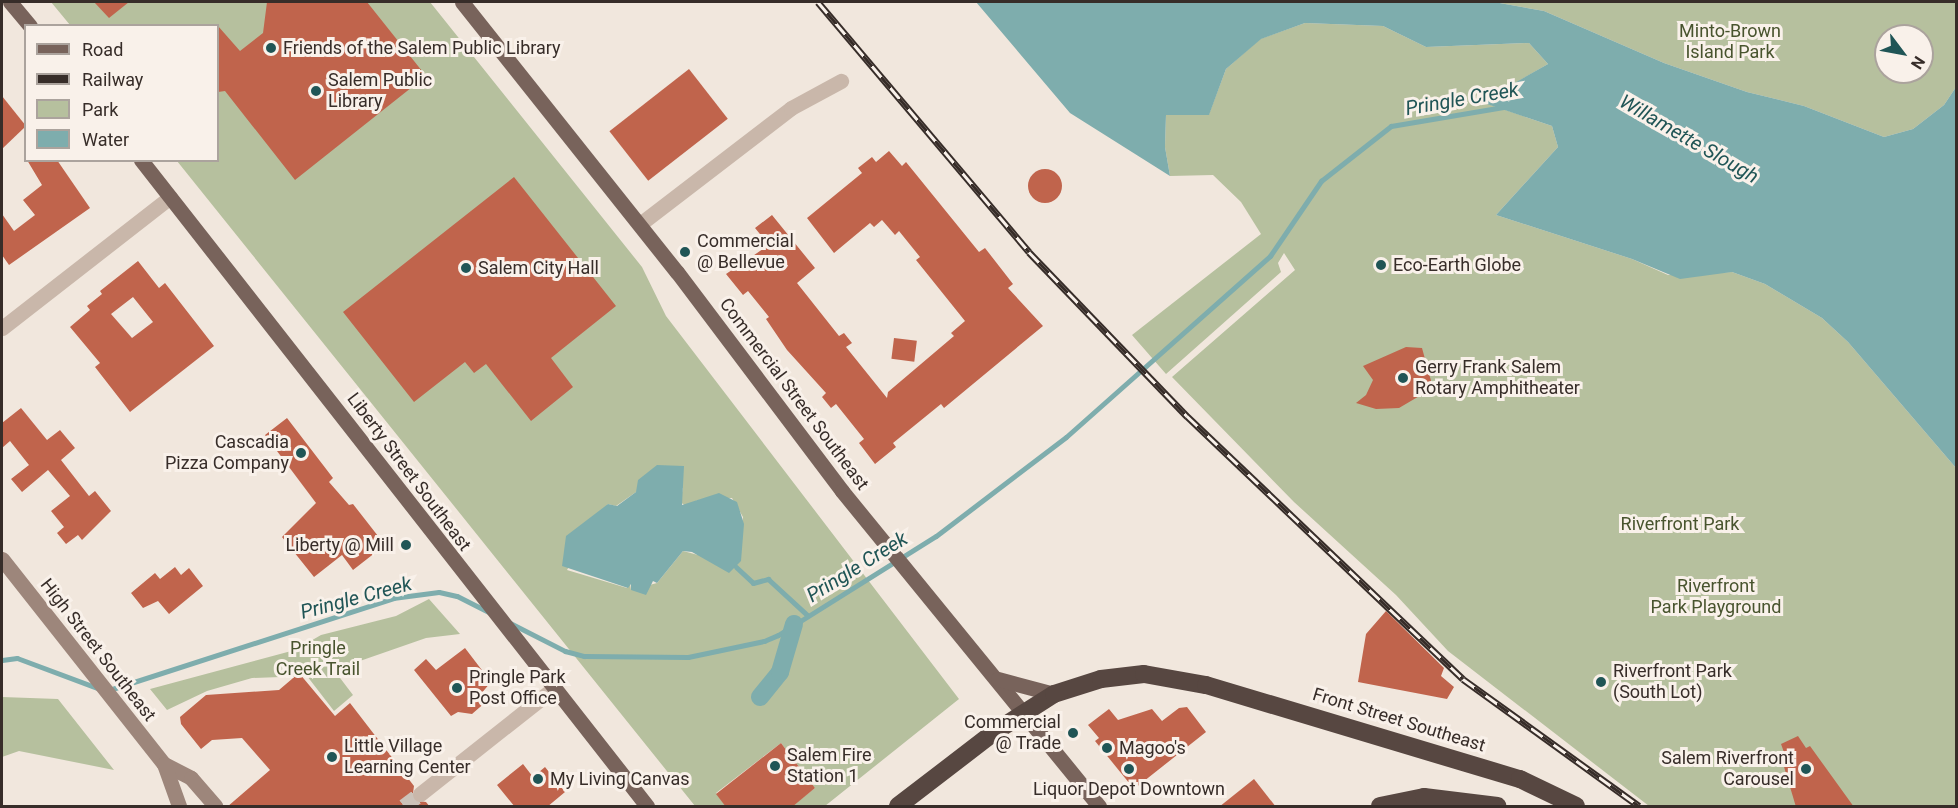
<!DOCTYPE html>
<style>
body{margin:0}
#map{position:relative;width:1958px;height:808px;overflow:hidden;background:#f1e7dd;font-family:Roboto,sans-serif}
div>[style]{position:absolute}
.green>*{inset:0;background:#b6c09e}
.water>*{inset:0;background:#7eadad}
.stream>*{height:5px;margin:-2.5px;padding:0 2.5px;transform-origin:2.5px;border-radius:2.5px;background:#7eadad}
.canal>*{height:18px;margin:-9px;padding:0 9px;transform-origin:9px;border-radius:9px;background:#7eadad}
.building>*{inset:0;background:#c0644c;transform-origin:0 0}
.round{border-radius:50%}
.street-tunnel>*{height:15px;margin-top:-7.5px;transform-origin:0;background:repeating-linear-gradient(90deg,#ccc2b9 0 15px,transparent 0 23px)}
.street>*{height:15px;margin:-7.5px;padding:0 7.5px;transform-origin:7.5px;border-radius:7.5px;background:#c9b7aa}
.secondary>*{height:15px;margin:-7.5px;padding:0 7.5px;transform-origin:7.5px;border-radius:7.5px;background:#9d867b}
.primary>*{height:15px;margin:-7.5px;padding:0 7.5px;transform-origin:7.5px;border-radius:7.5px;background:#78635b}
.highway>*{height:18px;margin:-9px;padding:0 9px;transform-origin:9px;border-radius:9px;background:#574741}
.rail>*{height:7px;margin-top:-3.5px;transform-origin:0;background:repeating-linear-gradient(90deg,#f9f1ea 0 14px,#372d29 0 28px);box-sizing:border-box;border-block:2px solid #372d29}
.dots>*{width:16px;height:16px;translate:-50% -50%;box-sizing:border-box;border:3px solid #f9f1ea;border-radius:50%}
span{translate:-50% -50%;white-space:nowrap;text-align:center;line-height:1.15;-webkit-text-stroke:6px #f9f1ea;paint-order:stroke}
.park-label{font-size:18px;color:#48542e}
.poi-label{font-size:18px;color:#372d29}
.left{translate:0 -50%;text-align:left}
.right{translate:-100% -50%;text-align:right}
.street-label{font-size:18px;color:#372d29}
.water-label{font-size:20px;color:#205556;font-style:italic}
.frame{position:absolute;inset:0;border:3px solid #372d29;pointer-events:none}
.legend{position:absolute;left:24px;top:24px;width:195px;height:138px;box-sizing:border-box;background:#f9f1ea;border:2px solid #aba39d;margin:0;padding:8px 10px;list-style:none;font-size:18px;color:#372d29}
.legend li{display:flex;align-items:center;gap:12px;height:30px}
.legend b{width:30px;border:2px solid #aba39d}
.north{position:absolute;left:1874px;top:24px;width:60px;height:60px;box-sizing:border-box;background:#f9f1ea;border:2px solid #aba39d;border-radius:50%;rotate:122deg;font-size:16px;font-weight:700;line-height:24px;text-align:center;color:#372d29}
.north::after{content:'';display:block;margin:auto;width:21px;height:27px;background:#205556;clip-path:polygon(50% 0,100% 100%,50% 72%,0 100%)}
</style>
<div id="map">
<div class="green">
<i style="clip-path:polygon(evenodd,51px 2px,430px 2px,642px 267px,666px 316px,959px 699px,825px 806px,792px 806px,815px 788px,781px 743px,716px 793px,726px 806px,695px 806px,177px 161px,218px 160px,218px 26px,70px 25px,51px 2px,640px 484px,683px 488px,680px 502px,686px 506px,698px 500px,732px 498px,743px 517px,739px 554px,698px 555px,683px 551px,657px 583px,631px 590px,630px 584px,627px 588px,567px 570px,608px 504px,616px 506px,639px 490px,640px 484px)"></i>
<i style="clip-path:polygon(evenodd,1494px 2px,1956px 2px,1956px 87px,1944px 105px,1913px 129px,1884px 137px,1804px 106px,1747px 92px,1664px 63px,1544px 11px,1494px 2px,1886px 36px,1922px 36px,1922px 72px,1886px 72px,1886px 36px)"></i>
<i style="clip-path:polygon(1305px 23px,1383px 26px,1426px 47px,1529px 43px,1548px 64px,1482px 102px,1552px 126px,1558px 147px,1496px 215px,1632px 259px,1668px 275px,1732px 272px,1765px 284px,1822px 318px,1848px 342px,1956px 468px,1956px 806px,1649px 806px,1448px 651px,1396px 595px,1294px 502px,1172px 377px,1295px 270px,1284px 253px,1278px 263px,1281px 272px,1166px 374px,1132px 335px,1261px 234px,1241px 202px,1213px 175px,1170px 176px,1165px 147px,1166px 115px,1209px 114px,1226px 69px,1260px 39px)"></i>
<i style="clip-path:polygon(429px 599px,460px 634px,426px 638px,334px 670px,353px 695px,334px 711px,307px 676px,252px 678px,207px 691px,167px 710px,150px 689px,295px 650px,321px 635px,396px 616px)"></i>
<i style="clip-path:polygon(2px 697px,58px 699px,114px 770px,19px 751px,2px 757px)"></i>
</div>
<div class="water">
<i style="clip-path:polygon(976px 2px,1494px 2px,1544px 11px,1664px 63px,1747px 92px,1804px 106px,1884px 137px,1913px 129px,1944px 105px,1956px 87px,1956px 468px,1848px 342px,1822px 318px,1765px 284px,1732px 272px,1680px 279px,1632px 259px,1496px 215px,1558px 147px,1552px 126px,1481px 102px,1548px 64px,1529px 43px,1426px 47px,1383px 26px,1305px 23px,1261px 39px,1226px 69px,1209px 115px,1166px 115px,1165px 147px,1170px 176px,1070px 113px)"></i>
<i style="clip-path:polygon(657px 465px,684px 466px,682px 505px,719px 493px,737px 502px,744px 524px,741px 561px,729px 573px,692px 552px,683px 551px,657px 583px,653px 581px,646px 595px,631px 590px,631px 584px,628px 588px,562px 566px,566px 536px,608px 504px,617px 506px,636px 492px,638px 480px)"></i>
</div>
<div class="stream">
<i style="left:736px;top:567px;width:23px;rotate:43deg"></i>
<i style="left:753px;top:583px;width:16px;rotate:-15deg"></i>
<i style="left:768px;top:579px;width:53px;rotate:42.7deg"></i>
<i style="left:510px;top:623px;width:62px;rotate:27deg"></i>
<i style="left:565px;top:651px;width:20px;rotate:15deg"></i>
<i style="left:584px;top:656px;width:104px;rotate:0.6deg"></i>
<i style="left:688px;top:657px;width:78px;rotate:-11.9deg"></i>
<i style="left:764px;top:641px;width:15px;rotate:-23deg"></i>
<i style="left:778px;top:635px;width:186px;rotate:-32.1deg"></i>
<i style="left:936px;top:536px;width:163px;rotate:-37.3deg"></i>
<i style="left:1066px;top:437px;width:273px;rotate:-41.6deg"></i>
<i style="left:1270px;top:256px;width:91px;rotate:-55.8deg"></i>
<i style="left:1321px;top:181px;width:89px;rotate:-38.2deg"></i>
<i style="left:1391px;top:126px;width:114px;rotate:-9.6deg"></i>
<i style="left:2px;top:660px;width:15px;rotate:-8deg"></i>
<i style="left:17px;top:658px;width:89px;rotate:20.5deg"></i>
<i style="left:109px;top:690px;width:299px;rotate:-17.9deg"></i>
<i style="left:393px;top:598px;width:46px;rotate:-7.4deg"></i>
<i style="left:439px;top:592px;width:18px;rotate:13deg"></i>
<i style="left:457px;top:596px;width:36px;rotate:27deg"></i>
</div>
<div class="canal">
<i style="left:760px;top:697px;width:32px;rotate:-51deg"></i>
<i style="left:780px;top:672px;width:50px;rotate:-73.7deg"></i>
</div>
<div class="building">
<i style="clip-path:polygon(94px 2px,129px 2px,109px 18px)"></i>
<i style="clip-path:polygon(267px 2px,367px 2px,426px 76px,295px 180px,225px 91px,218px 92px,218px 26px,240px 51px,263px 33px)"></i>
<i style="left:689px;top:69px;width:63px;height:101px;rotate:52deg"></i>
<i style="clip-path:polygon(2px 96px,26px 126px,2px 149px)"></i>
<i style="clip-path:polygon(889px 151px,902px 166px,906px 162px,979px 252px,985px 248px,1013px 284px,1008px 288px,1043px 326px,944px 408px,941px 404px,893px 443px,896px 447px,875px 464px,859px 443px,864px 439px,836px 404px,831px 408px,822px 397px,826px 393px,787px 350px,766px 319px,769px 317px,748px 291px,743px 295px,726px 274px,769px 245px,755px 228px,772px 215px,815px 268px,797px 283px,839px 336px,844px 333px,852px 343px,846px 347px,887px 398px,888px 392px,954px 336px,951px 333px,965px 321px,916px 260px,920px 257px,899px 231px,895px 235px,882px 220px,874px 227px,870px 223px,834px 253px,807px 218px,862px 173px,858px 168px,872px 157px,876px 162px)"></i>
<i style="clip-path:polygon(27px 160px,57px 160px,90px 208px,9px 265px,2px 255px,2px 214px,14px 231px,35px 215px,23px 200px,42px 185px)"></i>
<i class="round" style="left:1028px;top:169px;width:34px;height:34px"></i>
<i style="clip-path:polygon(514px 177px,616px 306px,551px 358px,573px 387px,531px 421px,486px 364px,474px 373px,465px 362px,414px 402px,343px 312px)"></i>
<i style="clip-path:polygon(evenodd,138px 261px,159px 288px,165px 283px,214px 346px,130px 412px,95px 367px,100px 363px,70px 327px,90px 310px,87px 306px,102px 294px,100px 291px,138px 261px,133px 297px,153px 322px,132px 338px,111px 314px,133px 297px)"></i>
<i style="left:894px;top:338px;width:23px;height:21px;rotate:7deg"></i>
<i style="clip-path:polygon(1406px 347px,1422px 348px,1433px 388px,1399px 408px,1376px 409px,1356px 403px,1366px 395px,1373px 380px,1363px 366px)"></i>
<i style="clip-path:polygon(21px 408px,47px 440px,60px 430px,75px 448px,61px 460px,89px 496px,95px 491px,111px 511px,82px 540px,78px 535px,66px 544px,57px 533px,64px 527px,51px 511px,70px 496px,48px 470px,22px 492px,11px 479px,29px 465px,10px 441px,2px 448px,2px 423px)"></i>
<i style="clip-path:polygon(287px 418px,333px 478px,329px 482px,349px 505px,353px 504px,385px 545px,353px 570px,342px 555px,314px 577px,282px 537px,316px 503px,265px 435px)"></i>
<i style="clip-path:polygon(175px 567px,181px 575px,189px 568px,203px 586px,169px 614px,158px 601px,143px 608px,131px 593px,155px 573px,160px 579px)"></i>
<i style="clip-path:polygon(1386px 611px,1444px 668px,1441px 676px,1454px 687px,1447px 699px,1358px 682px,1366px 634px)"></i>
<i style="clip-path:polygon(465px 648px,491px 682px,480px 695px,487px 701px,472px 714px,458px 712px,451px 716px,414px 670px,426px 659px,436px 670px)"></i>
<i style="clip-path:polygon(299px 673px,335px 716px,350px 703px,414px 786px,412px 800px,426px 802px,430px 807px,227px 807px,270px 770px,242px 738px,212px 740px,201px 749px,181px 724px,180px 717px,206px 695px,279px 690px)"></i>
<i style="clip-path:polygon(1187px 707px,1206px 732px,1134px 789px,1095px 741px,1099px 738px,1088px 725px,1109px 709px,1118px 720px,1152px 709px,1162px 721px,1179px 708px)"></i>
<i style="clip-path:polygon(1798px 736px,1806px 748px,1810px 746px,1854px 807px,1796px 807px,1782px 760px,1786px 758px,1781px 744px)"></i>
<i style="clip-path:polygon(781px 743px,815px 788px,792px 807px,726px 807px,716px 794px)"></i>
<i style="clip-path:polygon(523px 764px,533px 777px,545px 767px,565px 792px,547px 807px,515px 807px,497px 785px)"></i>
<i style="clip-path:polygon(1254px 779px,1276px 807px,1219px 807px)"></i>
</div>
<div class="street-tunnel">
<i style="left:404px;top:806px;width:20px;rotate:-37deg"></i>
</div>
<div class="street">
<i style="left:640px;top:224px;width:190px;rotate:-37.5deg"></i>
<i style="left:791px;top:108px;width:57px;rotate:-28.4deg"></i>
<i style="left:2px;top:328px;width:213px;rotate:-37.9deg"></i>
<i style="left:420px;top:794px;width:169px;rotate:-38.3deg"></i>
</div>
<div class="secondary">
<i style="left:2px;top:559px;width:261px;rotate:51.7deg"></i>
<i style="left:164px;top:764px;width:30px;rotate:27deg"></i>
<i style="left:191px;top:778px;width:37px;rotate:49deg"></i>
<i style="left:164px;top:764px;width:45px;rotate:70.3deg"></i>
</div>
<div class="primary">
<i style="left:10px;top:2px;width:31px;rotate:50deg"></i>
<i style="left:462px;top:2px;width:345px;rotate:51.5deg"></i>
<i style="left:677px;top:272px;width:274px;rotate:53deg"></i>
<i style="left:842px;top:491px;width:407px;rotate:50.8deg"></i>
<i style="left:141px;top:160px;width:821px;rotate:51.93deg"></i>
<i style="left:998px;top:679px;width:58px;rotate:15deg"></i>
</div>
<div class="highway">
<i style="left:898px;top:806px;width:120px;rotate:-37.5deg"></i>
<i style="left:993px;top:733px;width:72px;rotate:-32.6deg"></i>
<i style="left:1054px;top:694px;width:49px;rotate:-17.7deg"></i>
<i style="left:1101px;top:679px;width:43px;rotate:-6.6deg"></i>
<i style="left:1144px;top:674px;width:63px;rotate:10.1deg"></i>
<i style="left:1206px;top:685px;width:328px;rotate:16.7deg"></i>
<i style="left:1520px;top:779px;width:62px;rotate:25.7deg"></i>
<i style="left:1380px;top:806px;width:45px;rotate:-11.6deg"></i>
<i style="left:1424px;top:797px;width:74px;rotate:7deg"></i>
</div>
<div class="rail">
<i style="left:818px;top:2px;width:327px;rotate:49.8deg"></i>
<i style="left:1029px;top:252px;width:228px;rotate:46.1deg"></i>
<i style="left:1187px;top:416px;width:381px;rotate:43.6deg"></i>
<i style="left:1463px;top:679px;width:217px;rotate:35.8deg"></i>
</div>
<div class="dots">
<i style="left:271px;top:48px;background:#205556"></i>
<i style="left:316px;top:91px;background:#205556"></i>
<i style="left:685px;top:252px;background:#205556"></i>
<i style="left:1381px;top:265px;background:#205556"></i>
<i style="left:466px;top:268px;background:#205556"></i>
<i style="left:1403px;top:378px;background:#205556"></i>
<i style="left:301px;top:453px;background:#205556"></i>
<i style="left:406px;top:545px;background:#205556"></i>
<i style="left:1601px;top:682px;background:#205556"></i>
<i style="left:457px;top:688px;background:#205556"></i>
<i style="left:1073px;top:733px;background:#205556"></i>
<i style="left:1107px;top:748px;background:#205556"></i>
<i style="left:332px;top:757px;background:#205556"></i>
<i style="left:775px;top:766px;background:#205556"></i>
<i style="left:1129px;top:769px;background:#205556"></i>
<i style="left:1806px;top:769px;background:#205556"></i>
<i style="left:538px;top:779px;background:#205556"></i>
</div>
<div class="park-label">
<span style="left:1730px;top:42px">Minto-Brown<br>Island Park</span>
<span style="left:1680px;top:524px">Riverfront Park</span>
<span style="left:1716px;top:597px">Riverfront<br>Park Playground</span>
<span style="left:318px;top:659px">Pringle<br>Creek Trail</span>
</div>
<div class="poi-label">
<span class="left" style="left:283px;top:48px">Friends of the Salem Public Library</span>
<span class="left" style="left:328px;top:91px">Salem Public<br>Library</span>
<span class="left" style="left:697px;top:252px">Commercial<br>@ Bellevue</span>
<span class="left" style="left:1393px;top:265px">Eco-Earth Globe</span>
<span class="left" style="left:478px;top:268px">Salem City Hall</span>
<span class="left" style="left:1415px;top:378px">Gerry Frank Salem<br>Rotary Amphitheater</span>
<span class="right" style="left:289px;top:453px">Cascadia<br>Pizza Company</span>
<span class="right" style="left:394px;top:545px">Liberty @ Mill</span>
<span class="left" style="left:1613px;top:682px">Riverfront Park<br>(South Lot)</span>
<span class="left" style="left:469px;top:688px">Pringle Park<br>Post Office</span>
<span class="right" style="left:1061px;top:733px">Commercial<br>@ Trade</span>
<span class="left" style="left:344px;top:757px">Little Village<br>Learning Center</span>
<span class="left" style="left:1119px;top:748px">Magoo's</span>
<span class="left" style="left:787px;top:766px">Salem Fire<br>Station 1</span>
<span class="right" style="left:1794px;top:769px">Salem Riverfront<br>Carousel</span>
<span class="left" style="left:550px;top:779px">My Living Canvas</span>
<span style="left:1129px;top:789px">Liquor Depot Downtown</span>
</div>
<div class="street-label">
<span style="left:794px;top:394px;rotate:53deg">Commercial Street Southeast</span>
<span style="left:409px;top:472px;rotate:53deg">Liberty Street Southeast</span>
<span style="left:98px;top:650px;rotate:52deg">High Street Southeast</span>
<span style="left:1399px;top:720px;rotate:17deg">Front Street Southeast</span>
</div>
<div class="water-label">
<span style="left:1462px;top:99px;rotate:-10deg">Pringle Creek</span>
<span style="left:1689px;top:139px;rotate:30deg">Willamette Slough</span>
<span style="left:857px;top:567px;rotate:-32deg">Pringle Creek</span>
<span style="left:356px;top:598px;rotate:-15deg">Pringle Creek</span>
</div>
<div class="frame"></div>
<ul class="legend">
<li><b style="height:8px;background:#78635b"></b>Road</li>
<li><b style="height:8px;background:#372d29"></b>Railway</li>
<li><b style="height:16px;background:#b6c09e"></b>Park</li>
<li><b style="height:16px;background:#7eadad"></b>Water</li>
</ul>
<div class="north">N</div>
</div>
